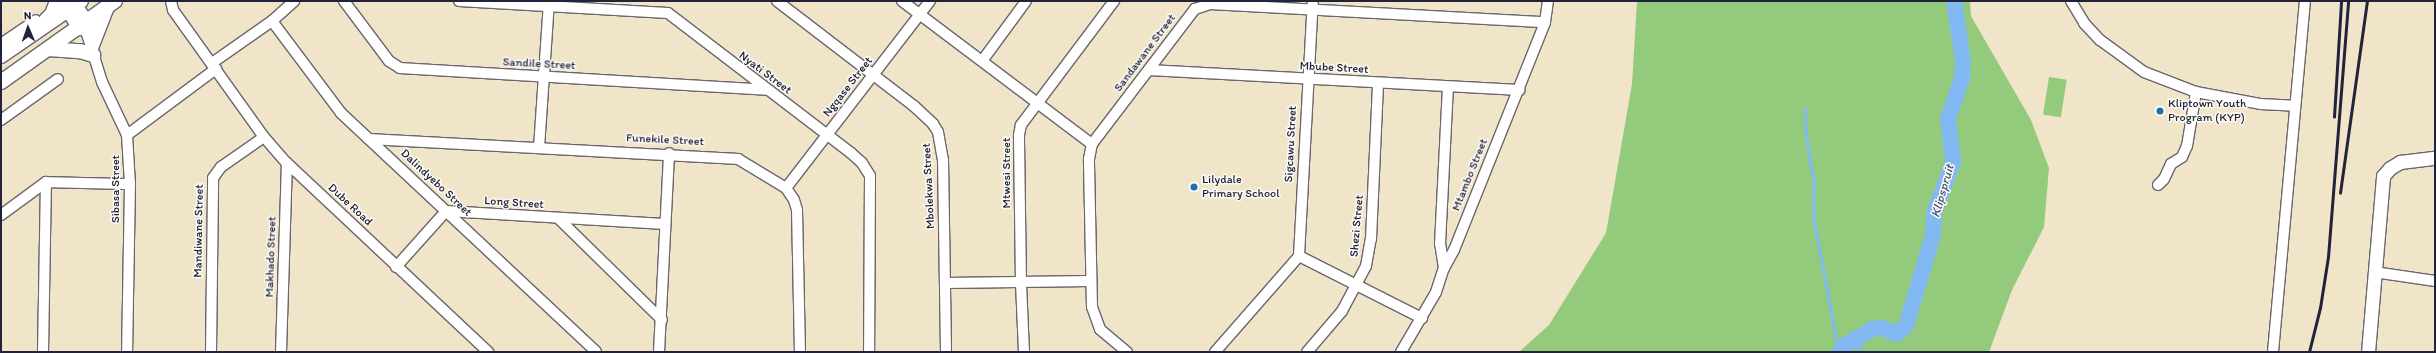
<!DOCTYPE html>
<style>
body{margin:0}
#map{position:relative;width:2436px;height:353px;overflow:hidden;background:#f0e5c9;font-family:Itim,sans-serif}
div>[style]{position:absolute}
.green>*{inset:0;background:#94ca7c;transform-origin:0 0}
.stream>*{height:2.5px;margin:-1.25px;padding:0 1.25px;transform-origin:1.25px;border-radius:1.25px;background:#83b9f2}
.river>*{height:16px;margin:-8px;padding:0 8px;transform-origin:8px;border-radius:8px;background:#83b9f2}
.roads{filter:drop-shadow(1px 0 #6a666d) drop-shadow(-1px 0 #6a666d) drop-shadow(0 1px #6a666d) drop-shadow(0 -1px #6a666d)}
.minor>*{height:10px;margin:-5px;padding:0 5px;transform-origin:5px;border-radius:5px;background:#fff}
.tertiary>*{height:13px;margin:-6.5px;padding:0 6.5px;transform-origin:6.5px;border-radius:6.5px;background:#fff}
.secondary>*{height:14px;margin:-7px;padding:0 7px;transform-origin:7px;border-radius:7px;background:#fff}
.rail>*{height:2.5px;margin:-1.25px;padding:0 1.25px;transform-origin:1.25px;border-radius:1.25px;background:#22223b}
.dots>*{width:11px;height:11px;translate:-50% -50%;box-sizing:border-box;border:2px solid #fdfcf7;border-radius:50%}
span{translate:-50% -50%;white-space:nowrap;text-align:center;line-height:1.15;-webkit-text-stroke:3px #fdfcf7;paint-order:stroke}
.street-label{font-size:12px;color:#22223b}
.poi-label{font-size:12px;color:#22223b}
.left{translate:0 -50%;text-align:left}
.water-label{font-size:13px;color:#44577b;font-style:italic}
.frame{position:absolute;inset:0;border:2px solid #22223b;pointer-events:none}
.north{position:absolute;left:8px;top:8px;width:40px;height:40px;-webkit-text-stroke:3px #fdfcf7;paint-order:stroke;rotate:358deg;font-size:11px;font-weight:700;line-height:16px;text-align:center;color:#22223b}
.north::after{content:'';display:block;margin:auto;width:14px;height:18px;background:#22223b;clip-path:polygon(50% 0,100% 100%,50% 72%,0 100%)}
</style>
<div id="map">
<div class="green">
<i style="clip-path:polygon(1637px 1px,1970px 1px,1971px 16px,2031px 120px,2049px 168px,2044px 227px,2012px 290px,1989px 352px,1519px 352px,1549px 325px,1606px 233px,1632px 84px)"></i>
<i style="left:2049px;top:77px;width:18px;height:38px;rotate:9deg"></i>
</div>
<div class="stream">
<i style="left:1807px;top:108px;width:10px;rotate:101deg"></i>
<i style="left:1805px;top:118px;width:43px;rotate:83.4deg"></i>
<i style="left:1810px;top:161px;width:18px;rotate:77deg"></i>
<i style="left:1814px;top:179px;width:40px;rotate:90deg"></i>
<i style="left:1814px;top:219px;width:135px;rotate:79.4deg"></i>
<i style="left:1846px;top:344px;width:16px;rotate:15deg"></i>
<i style="left:1861px;top:348px;width:4px;rotate:90deg"></i>
</div>
<div class="river">
<i style="left:1840px;top:352px;width:7px;rotate:-56deg"></i>
<i style="left:1844px;top:346px;width:33px;rotate:-31deg"></i>
<i style="left:1872px;top:329px;width:10px;rotate:-6deg"></i>
<i style="left:1882px;top:328px;width:15px;rotate:23deg"></i>
<i style="left:1896px;top:334px;width:13px;rotate:-39deg"></i>
<i style="left:1906px;top:326px;width:95px;rotate:-73.5deg"></i>
<i style="left:1933px;top:235px;width:22px;rotate:-87deg"></i>
<i style="left:1934px;top:213px;width:54px;rotate:-69.6deg"></i>
<i style="left:1953px;top:162px;width:43px;rotate:-96.6deg"></i>
<i style="left:1948px;top:119px;width:43px;rotate:-71.1deg"></i>
<i style="left:1962px;top:78px;width:17px;rotate:-87deg"></i>
<i style="left:1963px;top:61px;width:61px;rotate:-98.5deg"></i>
</div>
<div class="roads">
<div class="minor">
<i style="left:171px;top:1px;width:9px;rotate:77deg"></i>
<i style="left:173px;top:10px;width:156px;rotate:54.4deg"></i>
<i style="left:264px;top:137px;width:35px;rotate:49deg"></i>
<i style="left:287px;top:163px;width:276px;rotate:43.2deg"></i>
<i style="left:344px;top:1px;width:75px;rotate:53.1deg"></i>
<i style="left:389px;top:61px;width:13px;rotate:32deg"></i>
<i style="left:400px;top:68px;width:366px;rotate:3.4deg"></i>
<i style="left:459px;top:1px;width:209px;rotate:3.3deg"></i>
<i style="left:668px;top:13px;width:230px;rotate:37.4deg"></i>
<i style="left:851px;top:153px;width:15px;rotate:42deg"></i>
<i style="left:862px;top:163px;width:15px;rotate:58deg"></i>
<i style="left:870px;top:176px;width:176px;rotate:90.3deg"></i>
<i style="left:777px;top:1px;width:173px;rotate:37.5deg"></i>
<i style="left:914px;top:106px;width:26px;rotate:43deg"></i>
<i style="left:933px;top:124px;width:9px;rotate:58deg"></i>
<i style="left:938px;top:132px;width:28px;rotate:80deg"></i>
<i style="left:943px;top:160px;width:192px;rotate:89.1deg"></i>
<i style="left:902px;top:1px;width:238px;rotate:37deg"></i>
<i style="left:2071px;top:1px;width:26px;rotate:59deg"></i>
<i style="left:2084px;top:23px;width:23px;rotate:47deg"></i>
<i style="left:2100px;top:40px;width:54px;rotate:36deg"></i>
<i style="left:2144px;top:72px;width:56px;rotate:21deg"></i>
<i style="left:2196px;top:92px;width:65px;rotate:10.6deg"></i>
<i style="left:2260px;top:104px;width:35px;rotate:3deg"></i>
<i style="left:272px;top:21px;width:115px;rotate:53.1deg"></i>
<i style="left:341px;top:113px;width:349px;rotate:43.1deg"></i>
<i style="left:87px;top:22px;width:12px;rotate:90deg"></i>
<i style="left:87px;top:34px;width:50px;rotate:72.6deg"></i>
<i style="left:102px;top:82px;width:59px;rotate:64.7deg"></i>
<i style="left:127px;top:135px;width:49px;rotate:86.5deg"></i>
<i style="left:130px;top:184px;width:168px;rotate:91deg"></i>
<i style="left:1px;top:44px;width:42px;rotate:-34.4deg"></i>
<i style="left:982px;top:61px;width:74px;rotate:-53.7deg"></i>
<i style="left:212px;top:63px;width:73px;rotate:-35deg"></i>
<i style="left:272px;top:21px;width:30px;rotate:-42deg"></i>
<i style="left:1149px;top:70px;width:371px;rotate:3.1deg"></i>
<i style="left:1px;top:120px;width:70px;rotate:-35.7deg"></i>
<i style="left:127px;top:135px;width:111px;rotate:-36.6deg"></i>
<i style="left:369px;top:139px;width:370px;rotate:3.1deg"></i>
<i style="left:738px;top:159px;width:56px;rotate:31.1deg"></i>
<i style="left:786px;top:188px;width:14px;rotate:56deg"></i>
<i style="left:794px;top:200px;width:10px;rotate:73deg"></i>
<i style="left:797px;top:210px;width:142px;rotate:88.8deg"></i>
<i style="left:539px;top:148px;width:147px;rotate:-86.1deg"></i>
<i style="left:2158px;top:185px;width:8px;rotate:-45deg"></i>
<i style="left:2164px;top:179px;width:17px;rotate:-65deg"></i>
<i style="left:2171px;top:164px;width:13px;rotate:-32deg"></i>
<i style="left:2182px;top:157px;width:12px;rotate:-66deg"></i>
<i style="left:2187px;top:146px;width:55px;rotate:-80.5deg"></i>
<i style="left:786px;top:188px;width:236px;rotate:-52.4deg"></i>
<i style="left:1px;top:215px;width:56px;rotate:-36.3deg"></i>
<i style="left:46px;top:182px;width:84px;rotate:1.4deg"></i>
<i style="left:559px;top:219px;width:144px;rotate:44.4deg"></i>
<i style="left:1299px;top:256px;width:138px;rotate:26.8deg"></i>
<i style="left:396px;top:267px;width:75px;rotate:-48.2deg"></i>
<i style="left:446px;top:211px;width:219px;rotate:3.4deg"></i>
<i style="left:1444px;top:268px;width:24px;rotate:-99deg"></i>
<i style="left:1440px;top:244px;width:157px;rotate:-87.1deg"></i>
<i style="left:2374px;top:272px;width:62px;rotate:8.4deg"></i>
<i style="left:946px;top:283px;width:144px;rotate:-0.8deg"></i>
<i style="left:43px;top:352px;width:170px;rotate:-89deg"></i>
<i style="left:211px;top:352px;width:174px;rotate:-89.3deg"></i>
<i style="left:213px;top:178px;width:14px;rotate:-54deg"></i>
<i style="left:221px;top:167px;width:52px;rotate:-34.9deg"></i>
<i style="left:281px;top:352px;width:189px;rotate:-88.2deg"></i>
<i style="left:659px;top:352px;width:199px;rotate:-87.1deg"></i>
<i style="left:1024px;top:352px;width:69px;rotate:-92.5deg"></i>
<i style="left:1021px;top:283px;width:148px;rotate:-90.8deg"></i>
<i style="left:1019px;top:135px;width:10px;rotate:-79deg"></i>
<i style="left:1021px;top:125px;width:155px;rotate:-53.1deg"></i>
<i style="left:1127px;top:352px;width:35px;rotate:-140deg"></i>
<i style="left:1100px;top:329px;width:23px;rotate:-110deg"></i>
<i style="left:1092px;top:307px;width:148px;rotate:-91.2deg"></i>
<i style="left:1089px;top:159px;width:15px;rotate:-79deg"></i>
<i style="left:1092px;top:144px;width:170px;rotate:-52.7deg"></i>
<i style="left:1195px;top:9px;width:16px;rotate:-18deg"></i>
<i style="left:1210px;top:4px;width:335px;rotate:3.1deg"></i>
<i style="left:1215px;top:352px;width:128px;rotate:-48.8deg"></i>
<i style="left:1299px;top:256px;width:255px;rotate:-86.9deg"></i>
<i style="left:1307px;top:352px;width:54px;rotate:-49.5deg"></i>
<i style="left:1342px;top:311px;width:51px;rotate:-61.9deg"></i>
<i style="left:1366px;top:266px;width:27px;rotate:-80deg"></i>
<i style="left:1371px;top:239px;width:155px;rotate:-87.4deg"></i>
<i style="left:1401px;top:352px;width:69px;rotate:-59.7deg"></i>
<i style="left:1436px;top:292px;width:25px;rotate:-72deg"></i>
<i style="left:1444px;top:268px;width:21px;rotate:-61deg"></i>
<i style="left:1454px;top:250px;width:245px;rotate:-68.2deg"></i>
<i style="left:1545px;top:22px;width:21px;rotate:-82deg"></i>
<i style="left:2273px;top:352px;width:352px;rotate:-84.8deg"></i>
</div>
<div class="tertiary">
<i style="left:62px;top:1px;width:32px;rotate:58deg"></i>
<i style="left:72px;top:1px;width:26px;rotate:54deg"></i>
<i style="left:2368px;top:352px;width:177px;rotate:-85.1deg"></i>
<i style="left:2383px;top:176px;width:11px;rotate:-49deg"></i>
<i style="left:2390px;top:168px;width:12px;rotate:-31deg"></i>
<i style="left:2400px;top:162px;width:35px;rotate:-7deg"></i>
</div>
<div class="secondary">
<i style="left:46px;top:20px;width:8px;rotate:-45deg"></i>
<i style="left:52px;top:14px;width:14px;rotate:-69deg"></i>
<i style="left:91px;top:48px;width:44px;rotate:-68.7deg"></i>
<i style="left:48px;top:49px;width:32px;rotate:4deg"></i>
<i style="left:80px;top:51px;width:14px;rotate:17deg"></i>
<i style="left:1px;top:56px;width:97px;rotate:-34.5deg"></i>
<i style="left:1px;top:82px;width:140px;rotate:-35.4deg"></i>
</div>
</div>
<div class="rail">
<i style="left:2334px;top:117px;width:116px;rotate:-86.5deg"></i>
<i style="left:2340px;top:193px;width:194px;rotate:-82deg"></i>
<i style="left:2309px;top:352px;width:45px;rotate:-76deg"></i>
<i style="left:2320px;top:308px;width:52px;rotate:-81.1deg"></i>
<i style="left:2328px;top:257px;width:257px;rotate:-85.5deg"></i>
</div>
<div class="dots">
<i style="left:2160px;top:111px;background:#1f6fb2"></i>
<i style="left:1194px;top:187px;background:#1f6fb2"></i>
</div>
<div class="street-label">
<span style="left:1145px;top:53px;rotate:-53deg">Sandawane Street</span>
<span style="left:539px;top:64px;rotate:3deg">Sandile Street</span>
<span style="left:1334px;top:68px;rotate:3deg">Mbube Street</span>
<span style="left:765px;top:73px;rotate:37deg">Nyati Street</span>
<span style="left:848px;top:87px;rotate:-52deg">Ngqase Street</span>
<span style="left:665px;top:140px;rotate:3deg">Funekile Street</span>
<span style="left:1291px;top:144px;rotate:-87deg">Sigcawu Street</span>
<span style="left:1007px;top:173px;rotate:-90deg">Mtwesi Street</span>
<span style="left:1470px;top:175px;rotate:-68deg">Mtambo Street</span>
<span style="left:436px;top:183px;rotate:43deg">Dalindyebo Street</span>
<span style="left:929px;top:186px;rotate:-93deg">Mbolekwa Street</span>
<span style="left:116px;top:189px;rotate:-90deg">Sibasa Street</span>
<span style="left:514px;top:203px;rotate:4deg">Long Street</span>
<span style="left:350px;top:205px;rotate:43deg">Dube Road</span>
<span style="left:1357px;top:226px;rotate:-85deg">Shezi Street</span>
<span style="left:199px;top:231px;rotate:-89deg">Mandiwane Street</span>
<span style="left:271px;top:257px;rotate:-88deg">Makhado Street</span>
</div>
<div class="poi-label">
<span class="left" style="left:2168px;top:111px">Kliptown Youth<br>Program (KYP)</span>
<span class="left" style="left:1202px;top:187px">Lilydale<br>Primary School</span>
</div>
<div class="water-label">
<span style="left:1943px;top:191px;rotate:-74deg">Klipspruit</span>
</div>
<div class="frame"></div>
<div class="north">N</div>
</div>
